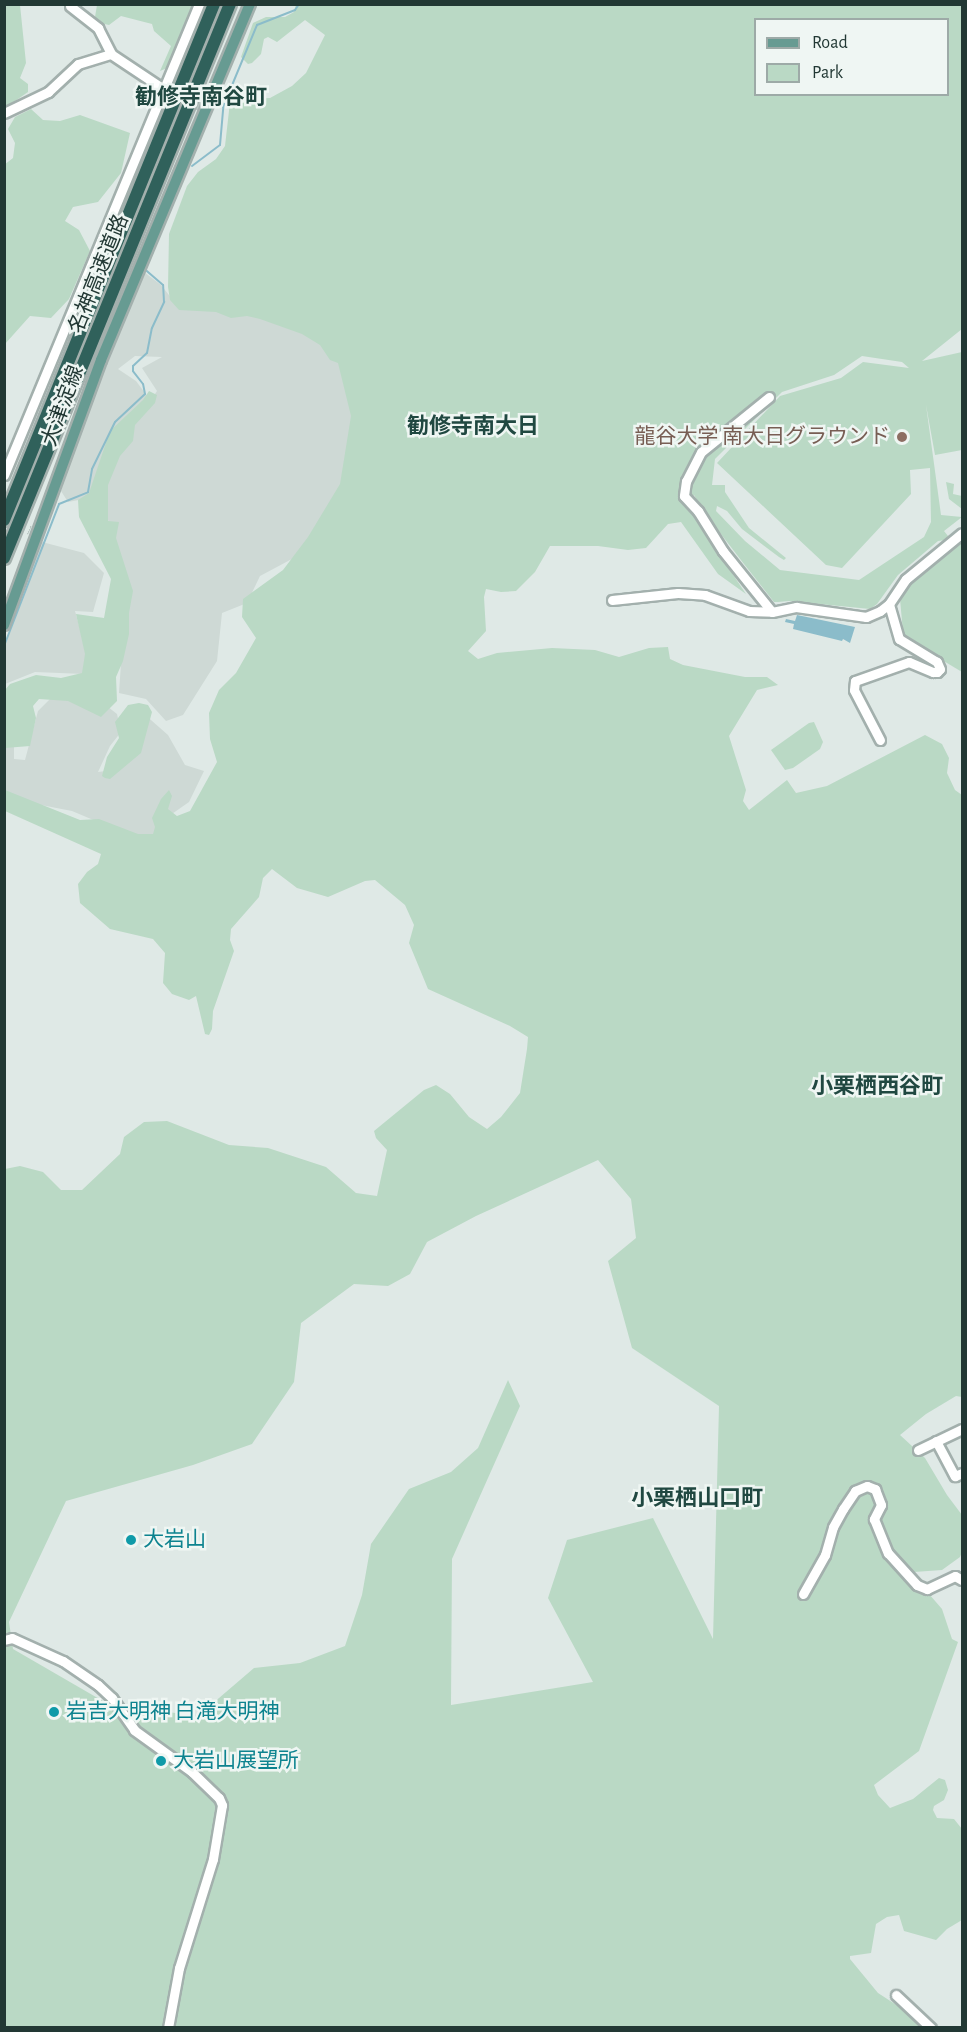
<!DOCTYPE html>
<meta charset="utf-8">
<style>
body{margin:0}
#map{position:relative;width:967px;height:2032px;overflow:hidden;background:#dfe9e6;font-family:"Alegreya Sans","Noto Sans JP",sans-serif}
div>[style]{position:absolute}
.built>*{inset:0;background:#ced9d5}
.green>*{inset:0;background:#bad9c5}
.water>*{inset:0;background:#8bbcca}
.stream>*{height:2px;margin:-1px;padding:0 1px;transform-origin:1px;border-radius:1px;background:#8bbcca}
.minor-tunnel>*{height:9px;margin-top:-4.5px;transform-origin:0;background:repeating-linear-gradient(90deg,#b9c6c2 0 9px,transparent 0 13.5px)}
.roads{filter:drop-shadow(2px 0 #a3b0ad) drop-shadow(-2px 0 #a3b0ad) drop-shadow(0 2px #a3b0ad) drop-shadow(0 -2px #a3b0ad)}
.minor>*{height:9px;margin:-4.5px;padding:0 4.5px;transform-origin:4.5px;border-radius:4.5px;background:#fff}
.major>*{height:10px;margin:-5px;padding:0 5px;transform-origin:5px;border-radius:5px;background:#679b92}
.highway>*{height:12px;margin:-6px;padding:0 6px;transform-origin:6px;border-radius:6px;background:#30615b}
.dots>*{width:16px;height:16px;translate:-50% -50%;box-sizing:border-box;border:3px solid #eff6f3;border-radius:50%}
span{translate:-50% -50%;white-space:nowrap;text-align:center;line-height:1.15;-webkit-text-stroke:5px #eff6f3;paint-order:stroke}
.street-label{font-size:21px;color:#223834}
.education-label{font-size:21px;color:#785e54}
.right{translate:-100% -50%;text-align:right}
.culture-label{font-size:21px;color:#0d838f}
.left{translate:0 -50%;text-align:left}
.neighbourhood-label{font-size:22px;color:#204841;font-weight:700}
.frame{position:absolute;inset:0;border:6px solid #223834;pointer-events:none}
.legend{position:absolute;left:754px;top:18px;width:195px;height:78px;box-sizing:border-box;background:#eff6f3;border:2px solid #9daaa7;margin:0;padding:8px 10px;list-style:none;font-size:18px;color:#223834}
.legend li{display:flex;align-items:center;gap:12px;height:30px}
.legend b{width:30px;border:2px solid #9daaa7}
</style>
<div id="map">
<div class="built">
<i style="clip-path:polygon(144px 272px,161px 285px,176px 304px,320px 313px,371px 426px,305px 552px,260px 576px,247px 603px,222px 613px,217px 661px,183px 715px,166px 721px,146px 699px,119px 693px,126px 589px,109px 531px,105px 483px,132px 428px,157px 391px,142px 368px,162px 357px,135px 356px,118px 369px,136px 381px,148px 397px,89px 498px,68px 502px,61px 491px,79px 431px)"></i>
<i style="clip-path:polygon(42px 542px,84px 553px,104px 573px,93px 612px,75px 611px,87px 654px,84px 674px,35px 672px,5px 684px,4px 646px)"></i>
<i style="clip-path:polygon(53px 696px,98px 699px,117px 714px,121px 732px,110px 746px,98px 772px,114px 770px,143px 713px,168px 735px,185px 765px,204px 771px,189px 802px,159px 823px,153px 837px,141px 840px,72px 811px,5px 798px,5px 742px,14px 739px,14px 759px,25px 760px,38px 711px)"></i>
</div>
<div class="green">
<i style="clip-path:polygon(evenodd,296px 4px,962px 5px,962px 329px,922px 361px,962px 352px,962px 450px,935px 455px,926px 405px,941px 515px,962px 517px,944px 531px,948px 536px,946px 540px,938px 541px,898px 575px,877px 604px,870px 609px,789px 601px,778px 602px,774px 602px,744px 564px,704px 512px,694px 495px,687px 506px,746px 594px,718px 574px,681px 522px,668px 524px,646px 548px,628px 550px,598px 546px,550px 546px,535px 572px,516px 591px,501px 592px,486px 589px,484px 597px,486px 631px,468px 651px,478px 659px,497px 653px,552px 648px,595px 650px,619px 657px,649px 648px,668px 647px,670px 659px,683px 665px,745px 677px,767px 677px,778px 685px,757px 690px,729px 736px,746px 790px,743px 801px,749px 810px,787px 780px,796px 793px,827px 786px,925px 735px,942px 744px,949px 758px,947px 773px,955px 790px,962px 795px,962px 1397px,956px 1396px,926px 1414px,900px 1435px,925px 1458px,947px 1495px,962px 1515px,962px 1552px,960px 1557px,942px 1570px,914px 1572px,912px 1582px,929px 1594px,942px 1609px,952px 1639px,958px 1642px,919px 1751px,874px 1785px,878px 1795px,890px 1808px,913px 1799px,939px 1778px,945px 1780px,948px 1790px,944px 1800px,934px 1806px,933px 1810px,937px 1818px,954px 1819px,962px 1829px,962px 1920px,947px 1929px,936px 1940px,904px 1931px,899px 1915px,887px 1917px,876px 1924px,871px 1953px,850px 1956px,850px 1959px,878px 1993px,898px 2006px,921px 2027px,5px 2027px,5px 1169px,20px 1166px,43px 1172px,61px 1190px,82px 1190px,120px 1154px,124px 1137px,144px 1122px,167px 1121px,229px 1145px,268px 1148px,326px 1167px,356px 1193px,377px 1196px,387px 1150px,376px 1138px,374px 1131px,424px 1090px,436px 1085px,450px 1094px,469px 1117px,487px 1129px,501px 1117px,520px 1093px,527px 1049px,528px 1037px,510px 1026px,428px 989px,409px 943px,414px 925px,405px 905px,375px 880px,365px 881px,328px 897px,297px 888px,272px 869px,263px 878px,259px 897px,231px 929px,230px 940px,234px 951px,213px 1011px,212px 1029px,209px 1035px,205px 1034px,196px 996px,189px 1000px,172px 994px,163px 983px,165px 953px,153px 939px,110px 929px,80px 903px,78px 884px,87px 872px,98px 864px,101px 854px,5px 811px,5px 790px,80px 820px,99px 819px,138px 834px,153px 834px,155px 827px,152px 818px,161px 799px,169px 790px,172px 796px,168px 809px,177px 816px,190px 811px,217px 762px,210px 739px,209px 713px,219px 690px,236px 673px,256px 638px,242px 617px,243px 599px,283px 570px,308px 537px,340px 484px,351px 416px,338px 363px,330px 360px,320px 345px,302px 334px,260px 319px,247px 316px,231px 318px,216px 312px,179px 310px,170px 300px,168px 287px,169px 234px,187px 186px,198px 172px,216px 159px,225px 146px,230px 102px,236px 95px,248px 99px,270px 98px,292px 86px,306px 73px,325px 35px,305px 20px,277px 42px,268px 37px,264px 39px,261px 54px,252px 63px,248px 64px,241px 57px,253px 23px,266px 17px,285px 17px,294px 12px,296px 4px,756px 20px,948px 20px,948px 94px,756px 94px,756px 20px,296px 4px,862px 356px,902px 362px,909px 368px,863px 362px,841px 378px,780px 396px,717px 463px,826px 565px,842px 568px,911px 494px,910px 470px,930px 468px,931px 522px,924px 537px,859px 580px,780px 570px,745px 541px,716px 511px,717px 506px,727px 511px,742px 529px,779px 557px,784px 560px,786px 558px,749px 528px,725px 492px,725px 485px,712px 485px,715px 459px,782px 392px,834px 375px,862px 356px,296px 4px,598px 1160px,631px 1199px,636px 1238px,608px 1261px,632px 1348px,719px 1406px,713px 1639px,653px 1518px,567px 1540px,548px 1598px,593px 1682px,451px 1705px,452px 1559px,520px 1406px,508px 1380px,478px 1448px,451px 1472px,409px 1489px,371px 1544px,362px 1595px,345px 1646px,300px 1663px,254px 1668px,198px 1716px,108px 1704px,13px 1649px,9px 1622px,66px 1501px,193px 1465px,252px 1444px,294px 1382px,301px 1323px,354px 1284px,388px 1286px,410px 1274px,427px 1242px,476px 1216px,598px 1160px)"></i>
<i style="clip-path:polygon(6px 5px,20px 5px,26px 63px,20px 78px,28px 84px,28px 92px,5px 108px)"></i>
<i style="clip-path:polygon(97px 5px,192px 5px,167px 68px,160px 71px,171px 46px,154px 31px,152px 24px,121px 16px,109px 25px,100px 23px,95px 17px)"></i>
<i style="clip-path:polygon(31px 109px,43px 120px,60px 121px,80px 115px,130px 133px,121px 173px,98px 202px,73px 207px,65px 221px,79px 230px,90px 251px,69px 299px,51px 318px,30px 316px,5px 344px,4px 165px,13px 158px,15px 143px,8px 129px,15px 117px)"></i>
<i style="clip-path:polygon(149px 391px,157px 395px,155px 403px,135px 425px,133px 441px,120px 456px,108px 485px,108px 521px,119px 522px,116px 538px,133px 591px,129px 613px,129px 634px,123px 661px,116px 677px,117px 701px,101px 717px,68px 701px,39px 699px,33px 706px,36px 718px,30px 746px,5px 748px,5px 690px,10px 684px,36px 675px,61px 678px,82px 673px,85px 654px,76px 614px,104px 618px,111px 579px,79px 517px,78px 500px,89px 493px,110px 431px,143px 400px)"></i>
<i style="clip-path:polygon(946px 482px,954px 484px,953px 494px,962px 496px,962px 509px,949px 499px)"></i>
<i style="clip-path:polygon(962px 539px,962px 672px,907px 639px,903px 632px,900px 599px,905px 588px)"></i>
<i style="clip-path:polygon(139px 703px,148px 705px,152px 712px,141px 753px,110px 779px,105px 778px,102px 776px,107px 757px,119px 738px,115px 722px,128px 705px)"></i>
<i style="clip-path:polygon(814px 722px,823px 742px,820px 749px,793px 768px,785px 770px,771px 750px,809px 723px)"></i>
</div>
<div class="water">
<i style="clip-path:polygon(797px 615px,855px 627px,850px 643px,843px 639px,842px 641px,793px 629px,794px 624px,785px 622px,786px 619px,795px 621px)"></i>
</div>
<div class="stream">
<i style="left:192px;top:166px;width:35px;rotate:-37deg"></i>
<i style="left:220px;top:145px;width:38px;rotate:-85deg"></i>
<i style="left:223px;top:107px;width:89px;rotate:-67.5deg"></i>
<i style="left:257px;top:25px;width:41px;rotate:-21.5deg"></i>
<i style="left:295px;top:10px;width:7px;rotate:-56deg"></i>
<i style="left:4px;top:646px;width:152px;rotate:-68.8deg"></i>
<i style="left:59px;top:504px;width:31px;rotate:-22deg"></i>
<i style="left:88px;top:492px;width:23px;rotate:-80deg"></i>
<i style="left:92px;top:469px;width:52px;rotate:-63.9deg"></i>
<i style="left:115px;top:422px;width:41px;rotate:-43deg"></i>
<i style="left:145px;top:394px;width:10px;rotate:-101deg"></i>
<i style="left:143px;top:384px;width:16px;rotate:-128deg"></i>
<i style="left:133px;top:371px;width:5px;rotate:-90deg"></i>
<i style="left:133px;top:366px;width:19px;rotate:-43deg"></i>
<i style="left:147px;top:353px;width:25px;rotate:-79deg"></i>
<i style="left:152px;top:328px;width:29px;rotate:-65deg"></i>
<i style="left:164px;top:302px;width:17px;rotate:-93deg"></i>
<i style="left:163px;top:285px;width:23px;rotate:-139deg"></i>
</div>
<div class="minor-tunnel">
<i style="left:168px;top:92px;width:36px;rotate:24deg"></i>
<i style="left:4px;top:519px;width:28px;rotate:23deg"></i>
</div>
<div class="roads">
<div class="minor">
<i style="left:70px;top:6px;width:36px;rotate:38deg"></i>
<i style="left:98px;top:28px;width:29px;rotate:63deg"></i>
<i style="left:4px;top:113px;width:49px;rotate:-25.5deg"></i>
<i style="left:48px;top:92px;width:41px;rotate:-43deg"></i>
<i style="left:78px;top:64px;width:34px;rotate:-17deg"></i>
<i style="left:111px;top:54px;width:65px;rotate:33.7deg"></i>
<i style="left:769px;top:397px;width:87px;rotate:141deg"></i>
<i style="left:701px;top:452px;width:33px;rotate:117deg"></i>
<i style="left:686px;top:481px;width:15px;rotate:98deg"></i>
<i style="left:684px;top:496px;width:21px;rotate:47deg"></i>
<i style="left:698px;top:511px;width:47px;rotate:58deg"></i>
<i style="left:723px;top:551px;width:78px;rotate:51.2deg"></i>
<i style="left:772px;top:612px;width:25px;rotate:-12deg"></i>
<i style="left:796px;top:607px;width:71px;rotate:8.1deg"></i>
<i style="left:866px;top:617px;width:15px;rotate:-23deg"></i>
<i style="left:880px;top:611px;width:11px;rotate:-38deg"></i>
<i style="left:889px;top:604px;width:30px;rotate:-56deg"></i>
<i style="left:906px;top:579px;width:72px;rotate:-39.4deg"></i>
<i style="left:4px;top:475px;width:510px;rotate:-67.51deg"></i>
<i style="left:612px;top:600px;width:66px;rotate:-6.1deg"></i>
<i style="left:678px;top:593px;width:27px;rotate:4deg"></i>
<i style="left:705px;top:595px;width:47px;rotate:20deg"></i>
<i style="left:749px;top:611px;width:23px;rotate:2deg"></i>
<i style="left:880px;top:740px;width:56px;rotate:-117.5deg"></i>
<i style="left:854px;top:690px;width:9px;rotate:-84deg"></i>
<i style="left:855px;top:681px;width:57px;rotate:-19.4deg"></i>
<i style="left:909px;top:662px;width:26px;rotate:23deg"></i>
<i style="left:933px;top:672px;width:4px"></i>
<i style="left:937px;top:672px;width:4px;rotate:-45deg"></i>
<i style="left:940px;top:669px;width:8px;rotate:-113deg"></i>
<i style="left:937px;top:662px;width:44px;rotate:-148.8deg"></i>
<i style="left:899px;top:639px;width:36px;rotate:-106deg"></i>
<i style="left:936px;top:1441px;width:40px;rotate:62deg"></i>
<i style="left:955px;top:1476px;width:8px;rotate:-23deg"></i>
<i style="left:918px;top:1450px;width:49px;rotate:-25.5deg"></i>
<i style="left:803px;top:1594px;width:45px;rotate:-60.6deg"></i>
<i style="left:825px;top:1555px;width:29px;rotate:-74deg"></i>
<i style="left:833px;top:1527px;width:21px;rotate:-61deg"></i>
<i style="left:843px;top:1509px;width:22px;rotate:-56deg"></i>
<i style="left:855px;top:1491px;width:13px;rotate:-23deg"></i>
<i style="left:867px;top:1486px;width:9px;rotate:21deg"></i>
<i style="left:875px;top:1489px;width:17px;rotate:69deg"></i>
<i style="left:881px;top:1505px;width:16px;rotate:117deg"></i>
<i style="left:874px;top:1519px;width:37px;rotate:68deg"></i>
<i style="left:888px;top:1553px;width:43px;rotate:47.8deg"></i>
<i style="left:917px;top:1585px;width:11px;rotate:22deg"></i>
<i style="left:927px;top:1589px;width:31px;rotate:-25deg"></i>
<i style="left:955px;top:1576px;width:8px;rotate:30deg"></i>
<i style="left:4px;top:1640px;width:8px;rotate:-14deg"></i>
<i style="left:12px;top:1638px;width:56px;rotate:24.3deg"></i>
<i style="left:63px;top:1661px;width:42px;rotate:34.4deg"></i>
<i style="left:98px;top:1685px;width:19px;rotate:43deg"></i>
<i style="left:112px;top:1698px;width:39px;rotate:55deg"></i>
<i style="left:134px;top:1730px;width:72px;rotate:35.9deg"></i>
<i style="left:192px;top:1772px;width:37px;rotate:44deg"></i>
<i style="left:219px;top:1798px;width:8px;rotate:67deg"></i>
<i style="left:222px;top:1805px;width:55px;rotate:99.5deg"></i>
<i style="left:213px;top:1859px;width:114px;rotate:107.3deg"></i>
<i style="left:179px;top:1968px;width:61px;rotate:100.4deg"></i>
<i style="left:896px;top:1995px;width:48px;rotate:43.3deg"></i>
</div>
<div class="major">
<i style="left:4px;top:625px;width:282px;rotate:-69.9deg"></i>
<i style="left:101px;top:360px;width:386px;rotate:-67.3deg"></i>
</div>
<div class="highway">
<i style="left:4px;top:520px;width:557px;rotate:-67.85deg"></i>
<i style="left:4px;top:558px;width:598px;rotate:-67.81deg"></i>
</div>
</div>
<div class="dots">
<i style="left:902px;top:437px;background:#8d6e63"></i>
<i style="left:131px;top:1540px;background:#0f9aa8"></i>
<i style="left:54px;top:1712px;background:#0f9aa8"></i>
<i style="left:161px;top:1761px;background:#0f9aa8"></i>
</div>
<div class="street-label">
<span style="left:99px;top:274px;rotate:-68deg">名神高速道路</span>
<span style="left:63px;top:406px;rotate:-70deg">大津淀線</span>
</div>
<div class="education-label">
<span class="right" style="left:890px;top:437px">龍谷大学 南大日グラウンド</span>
</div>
<div class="culture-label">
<span class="left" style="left:143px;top:1540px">大岩山</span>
<span class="left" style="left:66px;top:1712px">岩吉大明神 白滝大明神</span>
<span class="left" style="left:173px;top:1761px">大岩山展望所</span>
</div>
<div class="neighbourhood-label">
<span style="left:201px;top:98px">勧修寺南谷町</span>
<span style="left:473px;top:427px">勧修寺南大日</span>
<span style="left:877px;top:1087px">小栗栖西谷町</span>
<span style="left:697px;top:1499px">小栗栖山口町</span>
</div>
<div class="frame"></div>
<ul class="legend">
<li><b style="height:8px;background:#679b92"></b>Road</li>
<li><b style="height:16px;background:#bad9c5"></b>Park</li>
</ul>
</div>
